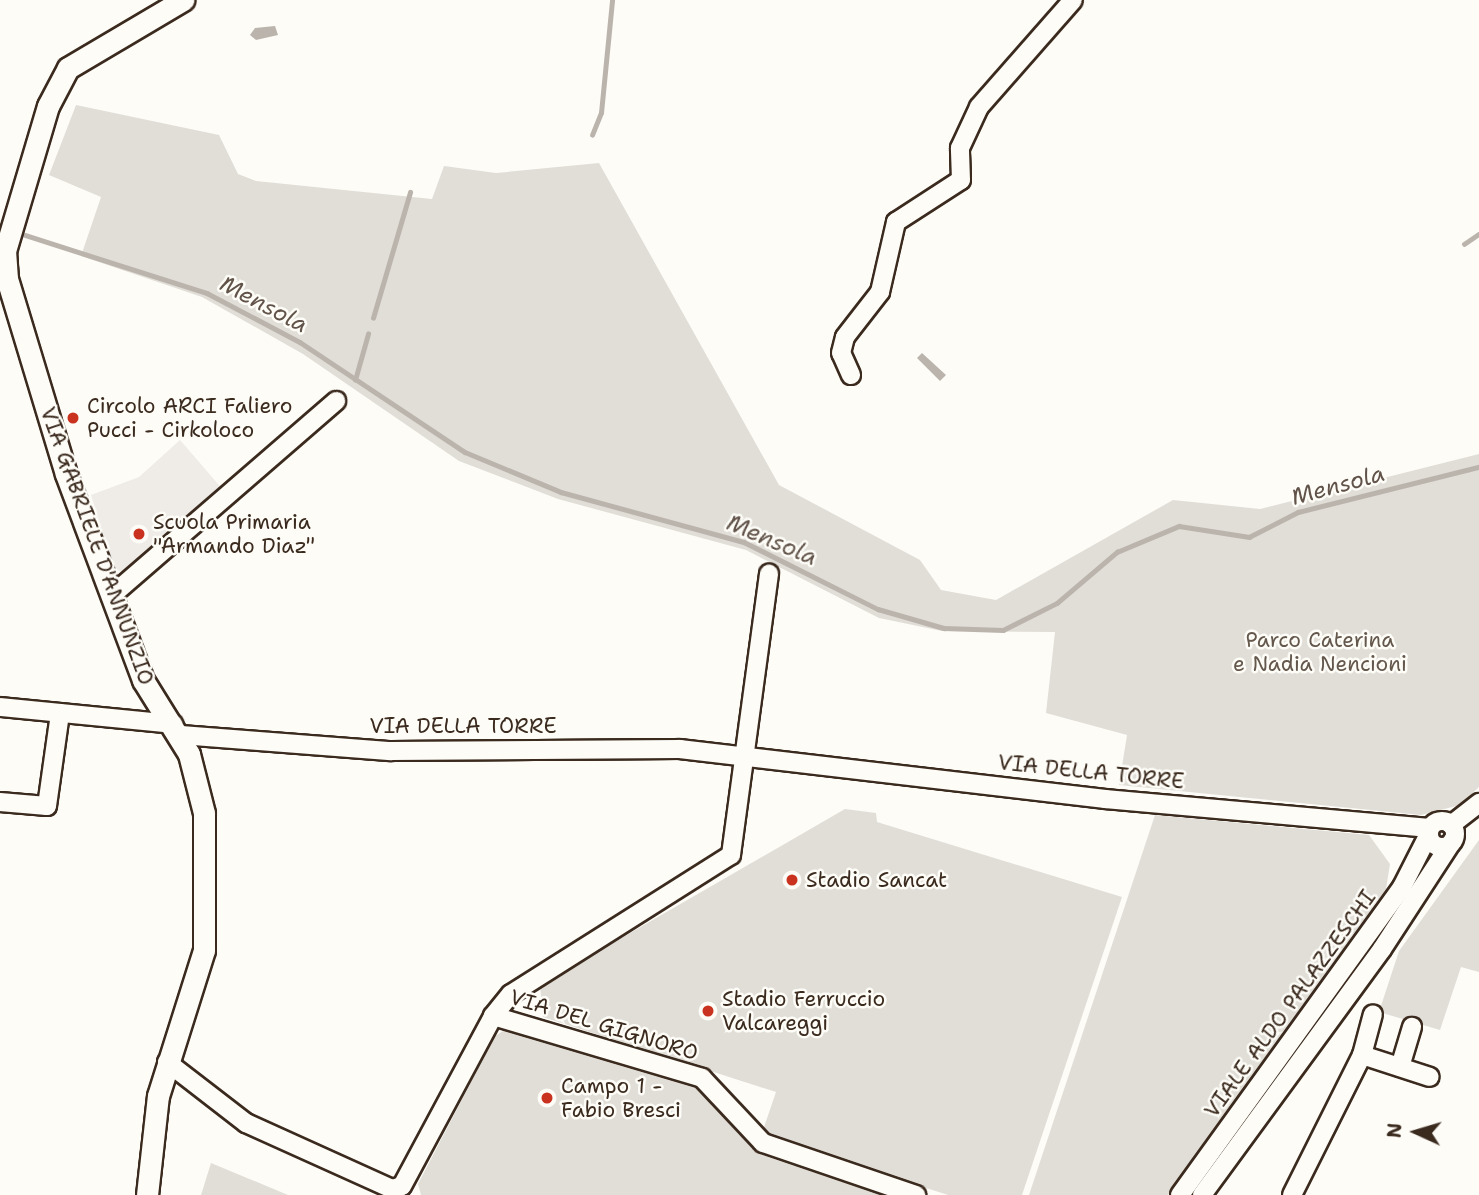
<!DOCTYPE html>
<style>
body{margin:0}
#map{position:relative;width:1479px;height:1195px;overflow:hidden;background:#fdfcf7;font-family:"Shantell Sans",sans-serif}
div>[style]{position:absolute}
.built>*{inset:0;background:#efece7}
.green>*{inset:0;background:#e1ded7}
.water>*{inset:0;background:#bbb4ad}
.stream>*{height:4.5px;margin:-2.25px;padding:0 2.25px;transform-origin:2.25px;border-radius:2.25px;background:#bbb4ad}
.roads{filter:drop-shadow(2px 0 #3b2a1e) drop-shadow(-2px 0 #3b2a1e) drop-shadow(0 2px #3b2a1e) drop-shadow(0 -2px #3b2a1e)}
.minor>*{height:18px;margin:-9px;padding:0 9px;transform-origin:9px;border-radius:9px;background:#fdfcf7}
.minor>.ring{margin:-9px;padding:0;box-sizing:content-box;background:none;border:18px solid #fdfcf7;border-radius:50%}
.tertiary>*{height:21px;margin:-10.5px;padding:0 10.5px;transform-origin:10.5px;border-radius:10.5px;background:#fdfcf7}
.dots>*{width:19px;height:19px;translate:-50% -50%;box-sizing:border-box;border:4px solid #fdfcf7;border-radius:50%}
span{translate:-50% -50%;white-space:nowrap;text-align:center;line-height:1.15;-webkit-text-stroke:5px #fdfcf7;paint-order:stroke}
.poi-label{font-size:21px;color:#3b2a1e}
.left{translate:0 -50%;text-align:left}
.street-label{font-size:21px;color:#3b2a1e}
.park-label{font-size:21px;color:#64574c}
.water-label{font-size:23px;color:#615349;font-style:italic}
.north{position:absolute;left:1381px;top:1097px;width:70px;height:70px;-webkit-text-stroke:5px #fdfcf7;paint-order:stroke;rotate:274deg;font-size:19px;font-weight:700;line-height:28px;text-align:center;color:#3b2a1e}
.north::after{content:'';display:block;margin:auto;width:24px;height:32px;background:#3b2a1e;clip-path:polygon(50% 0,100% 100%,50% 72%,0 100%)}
</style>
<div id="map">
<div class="built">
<i style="clip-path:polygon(180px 440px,225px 492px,131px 574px,113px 569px,91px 495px,139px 477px)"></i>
</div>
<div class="green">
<i style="clip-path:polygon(76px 105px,219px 135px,238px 174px,256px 181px,432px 199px,444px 166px,496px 173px,599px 163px,779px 485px,920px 560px,941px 590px,996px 600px,1173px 500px,1260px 509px,1479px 454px,1479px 787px,1460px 805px,1421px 815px,1119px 785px,1127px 735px,1046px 713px,1055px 632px,942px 631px,879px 618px,746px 550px,558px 499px,459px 461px,303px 354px,202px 297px,81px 256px,101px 197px,49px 175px)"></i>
<i style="clip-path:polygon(845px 809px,876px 813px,877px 822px,1122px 897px,1022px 1195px,948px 1195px,777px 1140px,763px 1130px,776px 1092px,543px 1017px,540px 985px)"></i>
<i style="clip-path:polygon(1155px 815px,1369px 835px,1390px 864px,1386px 889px,1168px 1195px,1029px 1195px)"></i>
<i style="clip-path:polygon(1479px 840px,1479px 972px,1461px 967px,1440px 1030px,1379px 1012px,1399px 951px)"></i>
<i style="clip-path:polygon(1430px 848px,1442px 853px,1190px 1195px,1415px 883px)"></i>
<i style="clip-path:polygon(508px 1028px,706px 1091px,738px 1134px,768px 1157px,882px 1195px,421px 1195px,418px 1184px,495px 1036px)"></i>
<i style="clip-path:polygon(211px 1163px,288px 1195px,201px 1195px)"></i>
</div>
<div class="water">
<i style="clip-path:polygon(255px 28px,275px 26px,278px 35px,256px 40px,250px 35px)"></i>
<i style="clip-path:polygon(922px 353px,946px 375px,940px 381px,917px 358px)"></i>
</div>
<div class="stream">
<i style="left:592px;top:135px;width:24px;rotate:-68deg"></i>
<i style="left:601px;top:113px;width:114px;rotate:-84.4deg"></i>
<i style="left:25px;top:235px;width:191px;rotate:17.7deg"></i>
<i style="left:207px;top:293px;width:105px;rotate:27.8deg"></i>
<i style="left:300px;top:342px;width:198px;rotate:33.7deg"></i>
<i style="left:465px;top:452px;width:104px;rotate:22.6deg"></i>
<i style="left:561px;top:492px;width:190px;rotate:15.3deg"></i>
<i style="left:744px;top:542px;width:150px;rotate:26.6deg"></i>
<i style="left:878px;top:609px;width:69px;rotate:16.1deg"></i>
<i style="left:944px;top:628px;width:59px;rotate:1.9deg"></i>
<i style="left:1003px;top:630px;width:60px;rotate:-26.6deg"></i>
<i style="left:1057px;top:603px;width:79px;rotate:-40.4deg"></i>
<i style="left:1117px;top:552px;width:67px;rotate:-22.8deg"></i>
<i style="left:1179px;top:526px;width:71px;rotate:8.9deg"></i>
<i style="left:1249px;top:537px;width:55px;rotate:-27deg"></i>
<i style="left:1298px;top:512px;width:187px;rotate:-14deg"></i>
<i style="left:1464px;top:244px;width:18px;rotate:-34deg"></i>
<i style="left:373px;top:318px;width:131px;rotate:-73.6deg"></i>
<i style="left:355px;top:380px;width:48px;rotate:-74.2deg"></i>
</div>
<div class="roads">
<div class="minor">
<i style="left:851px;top:375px;width:24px;rotate:-114deg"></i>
<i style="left:841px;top:353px;width:16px;rotate:-76deg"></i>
<i style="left:845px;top:337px;width:57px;rotate:-52.1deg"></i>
<i style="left:880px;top:292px;width:72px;rotate:-77.1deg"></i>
<i style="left:896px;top:222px;width:77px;rotate:-32.9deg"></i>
<i style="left:961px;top:180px;width:32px;rotate:-92deg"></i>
<i style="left:960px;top:148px;width:45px;rotate:-65.1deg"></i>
<i style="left:979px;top:107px;width:142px;rotate:-48.7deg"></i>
<i style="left:111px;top:596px;width:298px;rotate:-40.9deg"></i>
<i style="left:0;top:707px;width:174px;rotate:5.6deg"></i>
<i style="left:181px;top:735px;width:211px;rotate:4.4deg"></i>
<i style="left:391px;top:751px;width:289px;rotate:-0.4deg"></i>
<i style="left:680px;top:749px;width:428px;rotate:6.7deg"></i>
<i style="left:1105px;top:799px;width:326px;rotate:5.1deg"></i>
<i style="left:0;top:802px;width:47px;rotate:4.9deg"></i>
<i style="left:47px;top:806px;width:94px;rotate:-82deg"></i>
<i class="ring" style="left:1429px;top:821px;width:8px;height:8px"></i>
<i style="left:1451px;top:825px;width:36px;rotate:-38deg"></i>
<i style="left:493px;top:1016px;width:218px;rotate:16.5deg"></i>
<i style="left:702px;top:1078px;width:89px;rotate:46.8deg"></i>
<i style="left:763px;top:1143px;width:162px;rotate:18.8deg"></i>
<i style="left:1362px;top:1055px;width:71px;rotate:17.9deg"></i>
<i style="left:167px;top:1062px;width:100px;rotate:37.7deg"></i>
<i style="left:246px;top:1123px;width:160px;rotate:24.3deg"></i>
<i style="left:392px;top:1189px;width:10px;rotate:-17deg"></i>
<i style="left:402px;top:1186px;width:193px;rotate:-61.8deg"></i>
<i style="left:493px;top:1016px;width:28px;rotate:-51deg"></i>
<i style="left:511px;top:994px;width:260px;rotate:-32.3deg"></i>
<i style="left:731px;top:855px;width:284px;rotate:-82.3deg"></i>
<i style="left:1400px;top:1067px;width:42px;rotate:-73.3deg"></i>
<i style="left:1180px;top:1195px;width:380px;rotate:-54.2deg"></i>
<i style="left:1402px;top:887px;width:59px;rotate:-63deg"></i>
<i style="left:1202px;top:1195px;width:305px;rotate:-53.8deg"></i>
<i style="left:1382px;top:949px;width:130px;rotate:-56.9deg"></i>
<i style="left:1292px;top:1195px;width:157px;rotate:-63.4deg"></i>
<i style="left:1362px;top:1055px;width:42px;rotate:-75deg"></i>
</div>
<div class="tertiary">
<i style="left:147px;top:1195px;width:100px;rotate:-83.7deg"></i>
<i style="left:158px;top:1096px;width:153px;rotate:-72.5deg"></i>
<i style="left:204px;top:950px;width:137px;rotate:-90deg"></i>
<i style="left:204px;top:813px;width:61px;rotate:-104.3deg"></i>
<i style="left:189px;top:754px;width:87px;rotate:-121.9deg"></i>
<i style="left:143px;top:680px;width:220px;rotate:-110.5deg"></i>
<i style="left:66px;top:474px;width:204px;rotate:-106.8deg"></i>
<i style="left:7px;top:279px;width:28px;rotate:-94deg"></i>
<i style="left:5px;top:251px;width:151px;rotate:-73.5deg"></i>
<i style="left:48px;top:106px;width:43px;rotate:-62.2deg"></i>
<i style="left:68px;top:68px;width:134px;rotate:-30.6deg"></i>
</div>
</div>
<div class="dots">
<i style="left:73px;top:418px;background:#c8321e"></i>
<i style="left:139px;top:534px;background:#c8321e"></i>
<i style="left:792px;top:880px;background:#c8321e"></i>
<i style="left:708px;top:1011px;background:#c8321e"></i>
<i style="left:547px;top:1098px;background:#c8321e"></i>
</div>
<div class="poi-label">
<span class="left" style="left:87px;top:418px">Circolo ARCI Faliero<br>Pucci - Cirkoloco</span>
<span class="left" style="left:153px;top:534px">Scuola Primaria<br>"Armando Diaz"</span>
<span class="left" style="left:806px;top:880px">Stadio Sancat</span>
<span class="left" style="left:722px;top:1011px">Stadio Ferruccio<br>Valcareggi</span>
<span class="left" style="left:561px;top:1098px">Campo 1 -<br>Fabio Bresci</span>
</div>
<div class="street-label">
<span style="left:97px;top:546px;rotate:70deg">VIA GABRIELE D'ANNUNZIO</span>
<span style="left:463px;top:726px">VIA DELLA TORRE</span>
<span style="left:1091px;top:772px;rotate:6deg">VIA DELLA TORRE</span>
<span style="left:1290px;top:1004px;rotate:-54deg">VIALE ALDO PALAZZESCHI</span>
<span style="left:604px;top:1025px;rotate:17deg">VIA DEL GIGNORO</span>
</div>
<div class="park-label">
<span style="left:1320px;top:652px">Parco Caterina<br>e Nadia Nencioni</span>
</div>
<div class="water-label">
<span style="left:264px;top:304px;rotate:28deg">Mensola</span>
<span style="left:1338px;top:485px;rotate:-15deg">Mensola</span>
<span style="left:772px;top:540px;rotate:23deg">Mensola</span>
</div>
<div class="north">N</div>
</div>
